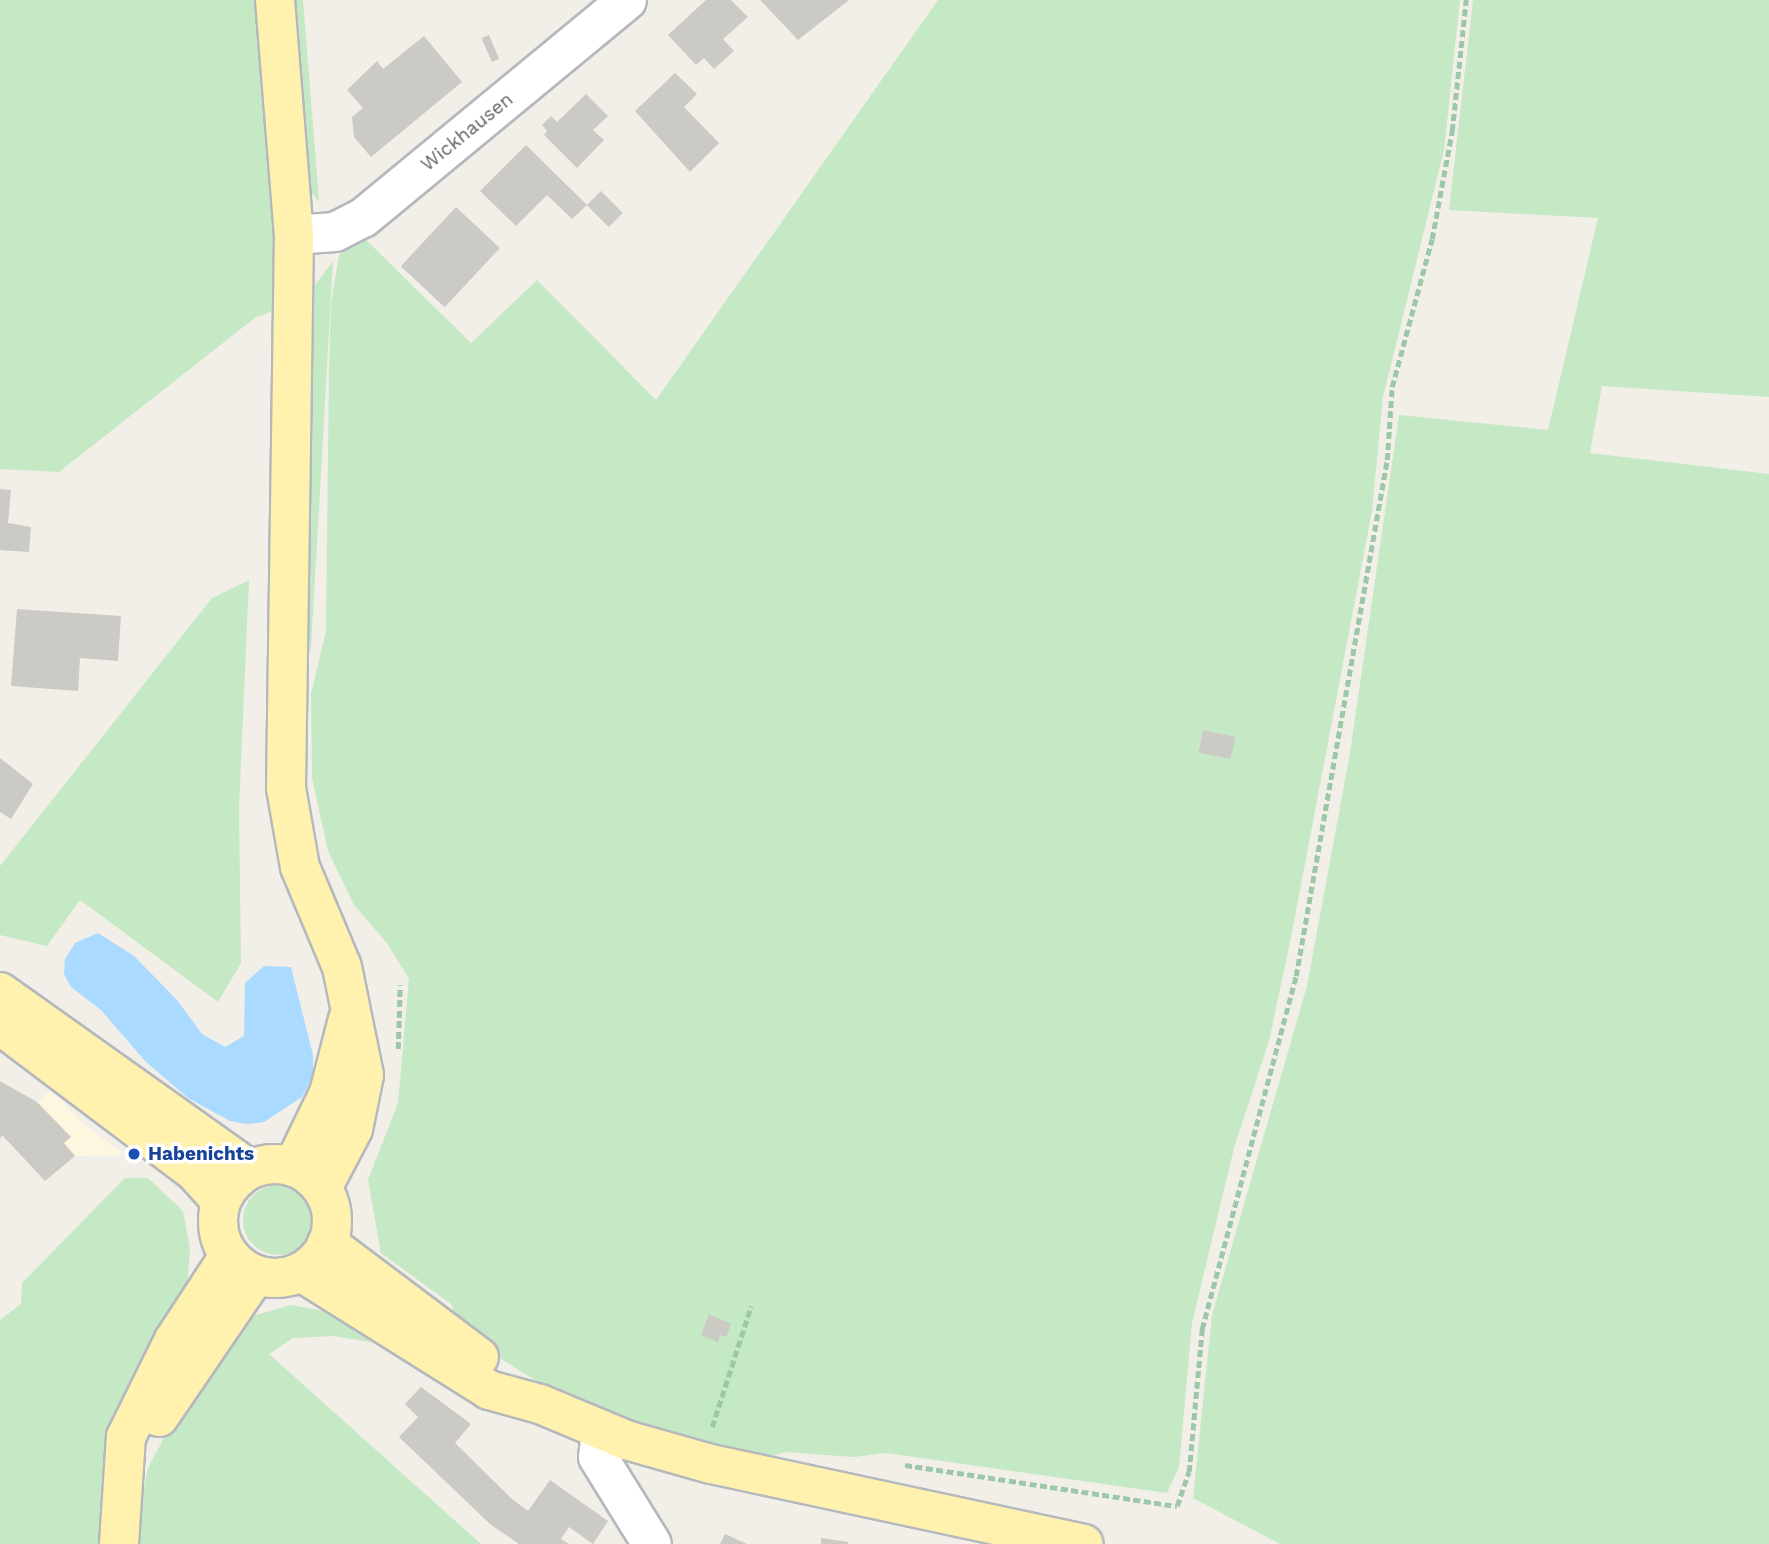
<!DOCTYPE html>
<style>
body{margin:0}
#map{position:relative;width:1769px;height:1544px;overflow:hidden;background:#f1efe8;font-family:"Work Sans",sans-serif}
div>[style]{position:absolute}
.commercial>*{inset:0;background:#fef7e0}
.green>*{inset:0;background:#c5e8c5}
.round{border-radius:50%}
.water>*{inset:0;background:#aadaff}
.building>*{inset:0;background:#cccac5;transform-origin:0 0}
.path>*{height:4.5px;margin-top:-2.25px;transform-origin:0;background:repeating-linear-gradient(90deg,#9cc7a9 0 7px,transparent 0 10.5px)}
.roads{filter:drop-shadow(2px 0 #b5b8bc) drop-shadow(-2px 0 #b5b8bc) drop-shadow(0 2px #b5b8bc) drop-shadow(0 -2px #b5b8bc)}
.minor>*{height:38px;margin:-19px;padding:0 19px;transform-origin:19px;border-radius:19px;background:#fff}
.major>*{height:38px;margin:-19px;padding:0 19px;transform-origin:19px;border-radius:19px;background:#fff2af}
.major>.ring{margin:-19px;padding:0;box-sizing:content-box;background:none;border:38px solid #fff2af;border-radius:50%}
.dots>*{width:19px;height:19px;translate:-50% -50%;box-sizing:border-box;border:4px solid #fff;border-radius:50%}
span{translate:-50% -50%;white-space:nowrap;text-align:center;line-height:1.15;-webkit-text-stroke:7px #fff;paint-order:stroke}
.street-label{font-size:19px;color:#5f6368}
.transit-label{font-size:19px;color:#164399;font-weight:700}
.left{translate:0 -50%;text-align:left}
</style>
<div id="map">
<div class="commercial">
<i style="clip-path:polygon(51px 1090px,87px 1127px,125px 1155px,75px 1156px,45px 1181px,2px 1135px)"></i>
</div>
<div class="green">
<i style="clip-path:polygon(0 0,260px 0,270px 92px,277px 310px,256px 317px,59px 472px,0 469px)"></i>
<i style="clip-path:polygon(289px 0,303px 0,319px 201px,306px 188px)"></i>
<i style="clip-path:polygon(evenodd,938px 0,1460px 0,1444px 150px,1383px 397px,1372px 511px,1292px 932px,1269px 1041px,1234px 1148px,1192px 1323px,1179px 1467px,1167px 1493px,886px 1453px,854px 1457px,785px 1452px,767px 1458px,645px 1428px,535px 1380px,451px 1328px,454px 1312px,451px 1304px,381px 1253px,368px 1180px,398px 1103px,409px 979px,387px 943px,354px 905px,328px 851px,312px 778px,311px 694px,326px 631px,329px 371px,331px 304px,339px 255px,362px 236px,471px 343px,537px 280px,656px 400px,938px 0,1203px 730px,1235px 737px,1229px 759px,1198px 752px,1203px 730px)"></i>
<i style="clip-path:polygon(1473px 0,1769px 0,1769px 397px,1602px 386px,1590px 453px,1769px 474px,1769px 1544px,1280px 1544px,1193px 1498px,1212px 1315px,1307px 986px,1350px 753px,1399px 415px,1548px 430px,1598px 218px,1449px 210px)"></i>
<i style="clip-path:polygon(333px 261px,311px 648px,302px 671px,310px 292px)"></i>
<i style="clip-path:polygon(249px 580px,239px 808px,241px 963px,218px 1002px,80px 900px,47px 946px,0 935px,0 866px,212px 598px)"></i>
<i style="clip-path:polygon(125px 1178px,148px 1178px,183px 1211px,190px 1249px,187px 1288px,101px 1544px,0 1544px,0 1320px,21px 1304px,22px 1283px)"></i>
<i class="round" style="left:243px;top:1185px;width:70px;height:70px"></i>
<i style="clip-path:polygon(291px 1305px,324px 1311px,371px 1342px,333px 1336px,293px 1338px,269px 1354px,481px 1544px,133px 1544px,148px 1468px,182px 1404px,242px 1319px)"></i>
</div>
<div class="water">
<i style="clip-path:polygon(98px 933px,134px 956px,177px 1000px,202px 1034px,225px 1047px,244px 1036px,245px 983px,264px 966px,291px 967px,313px 1055px,313px 1076px,302px 1097px,264px 1122px,247px 1124px,230px 1121px,188px 1098px,145px 1061px,101px 1010px,71px 987px,64px 974px,65px 959px,75px 943px)"></i>
</div>
<div class="building">
<i style="clip-path:polygon(706px 0,731px 0,748px 17px,723px 39px,734px 51px,714px 69px,704px 58px,696px 65px,668px 35px)"></i>
<i style="clip-path:polygon(760px 0,849px 0,798px 40px)"></i>
<i style="left:489px;top:35px;width:26px;height:8px;rotate:67deg"></i>
<i style="clip-path:polygon(424px 36px,462px 82px,371px 157px,354px 137px,352px 117px,363px 108px,347px 90px,377px 61px,383px 69px)"></i>
<i style="clip-path:polygon(675px 73px,697px 94px,684px 107px,719px 143px,690px 172px,635px 111px)"></i>
<i style="clip-path:polygon(586px 94px,608px 116px,593px 130px,604px 140px,577px 168px,544px 135px,547px 131px,542px 125px,551px 116px,557px 122px)"></i>
<i style="clip-path:polygon(526px 145px,587px 205px,572px 219px,547px 195px,516px 226px,480px 191px)"></i>
<i style="left:601px;top:191px;width:31px;height:20px;rotate:45deg"></i>
<i style="left:456px;top:207px;width:60px;height:81px;rotate:43deg"></i>
<i style="clip-path:polygon(0 489px,11px 490px,8px 523px,31px 527px,29px 552px,0 550px)"></i>
<i style="clip-path:polygon(17px 609px,121px 616px,118px 661px,80px 658px,78px 691px,11px 686px)"></i>
<i style="left:1203px;top:730px;width:33px;height:23px;rotate:12deg"></i>
<i style="clip-path:polygon(0 758px,33px 784px,11px 819px,0 812px)"></i>
<i style="clip-path:polygon(0 1081px,37px 1102px,71px 1137px,64px 1143px,75px 1156px,45px 1181px,2px 1135px,0 1139px)"></i>
<i style="clip-path:polygon(709px 1314px,731px 1324px,726px 1337px,720px 1335px,718px 1342px,701px 1335px)"></i>
<i style="clip-path:polygon(421px 1387px,471px 1424px,455px 1443px,512px 1499px,528px 1511px,550px 1480px,608px 1521px,593px 1544px,569px 1527px,561px 1539px,569px 1544px,519px 1544px,490px 1524px,399px 1437px,418px 1417px,405px 1404px)"></i>
<i style="clip-path:polygon(725px 1534px,747px 1544px,720px 1544px)"></i>
<i style="clip-path:polygon(821px 1538px,848px 1542px,848px 1544px,821px 1544px)"></i>
</div>
<div class="path">
<i style="left:398px;top:1049px;width:64px;rotate:-88.2deg"></i>
<i style="left:712px;top:1427px;width:127px;rotate:-72.1deg"></i>
<i style="left:905px;top:1465px;width:275px;rotate:8.6deg"></i>
<i style="left:1177px;top:1506px;width:36px;rotate:-71deg"></i>
<i style="left:1189px;top:1472px;width:144px;rotate:-84.8deg"></i>
<i style="left:1202px;top:1329px;width:365px;rotate:-75.1deg"></i>
<i style="left:1296px;top:976px;width:524px;rotate:-80deg"></i>
<i style="left:1387px;top:460px;width:73px;rotate:-86.1deg"></i>
<i style="left:1392px;top:387px;width:153px;rotate:-74.9deg"></i>
<i style="left:1432px;top:239px;width:110px;rotate:-79.5deg"></i>
<i style="left:1452px;top:131px;width:132px;rotate:-83.9deg"></i>
</div>
<div class="roads">
<div class="minor">
<i style="left:294px;top:235px;width:41px;rotate:-4.2deg"></i>
<i style="left:335px;top:232px;width:31px;rotate:-27deg"></i>
<i style="left:363px;top:218px;width:342px;rotate:-39.5deg"></i>
<i style="left:601px;top:1430px;width:27px;rotate:96deg"></i>
<i style="left:598px;top:1457px;width:102px;rotate:58.2deg"></i>
</div>
<div class="major">
<i style="left:275px;top:0;width:236px;rotate:85.4deg"></i>
<i style="left:294px;top:235px;width:553px;rotate:90.83deg"></i>
<i style="left:286px;top:788px;width:80px;rotate:80deg"></i>
<i style="left:300px;top:867px;width:108px;rotate:67.2deg"></i>
<i style="left:342px;top:967px;width:110px;rotate:78.5deg"></i>
<i style="left:364px;top:1075px;width:55px;rotate:101.5deg"></i>
<i style="left:353px;top:1129px;width:67px;rotate:117.7deg"></i>
<i style="left:0;top:992px;width:305px;rotate:35.4deg"></i>
<i style="left:0;top:1025px;width:243px;rotate:37deg"></i>
<i style="left:194px;top:1171px;width:40px;rotate:48deg"></i>
<i class="ring" style="left:218px;top:1164px;width:76px;height:76px"></i>
<i style="left:293px;top:1167px;width:82px;rotate:-64.1deg"></i>
<i style="left:329px;top:1093px;width:76px;rotate:-75.6deg"></i>
<i style="left:327px;top:1243px;width:190px;rotate:36.9deg"></i>
<i style="left:301px;top:1272px;width:222px;rotate:32.1deg"></i>
<i style="left:489px;top:1390px;width:53px;rotate:15.4deg"></i>
<i style="left:540px;top:1404px;width:93px;rotate:22.7deg"></i>
<i style="left:626px;top:1440px;width:88px;rotate:15.8deg"></i>
<i style="left:711px;top:1464px;width:381px;rotate:12.1deg"></i>
<i style="left:159px;top:1417px;width:172px;rotate:-55.7deg"></i>
<i style="left:119px;top:1544px;width:107px;rotate:-86.3deg"></i>
<i style="left:126px;top:1437px;width:108px;rotate:-63.7deg"></i>
<i style="left:174px;top:1340px;width:100px;rotate:-56.8deg"></i>
</div>
</div>
<div class="dots">
<i style="left:134px;top:1154px;background:#1a4fb4"></i>
</div>
<div class="street-label">
<span style="left:467px;top:132px;rotate:-39deg">Wickhausen</span>
</div>
<div class="transit-label">
<span class="left" style="left:148px;top:1154px">Habenichts</span>
</div>
</div>
